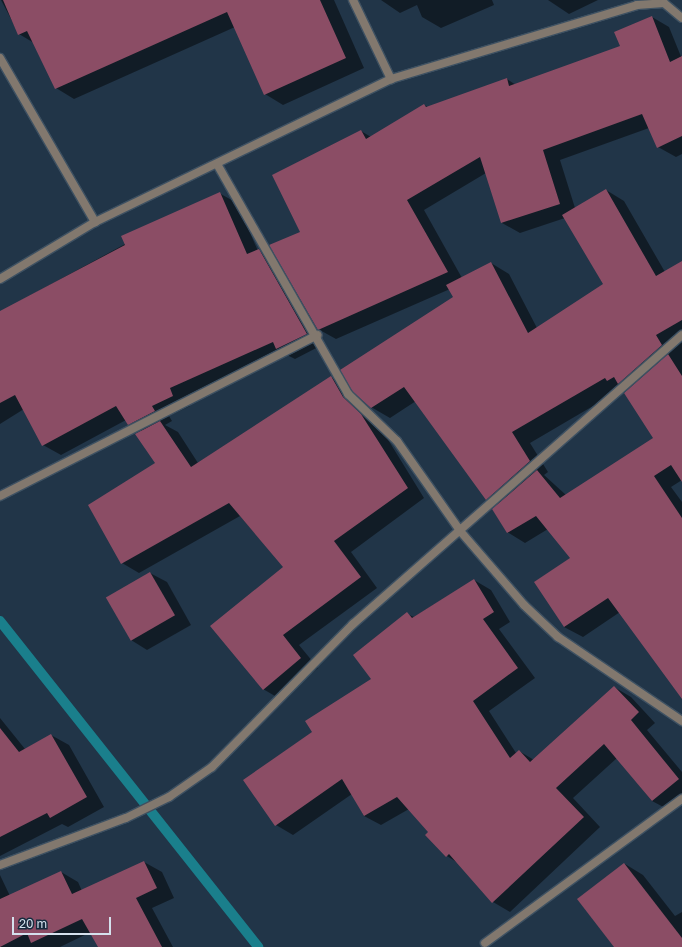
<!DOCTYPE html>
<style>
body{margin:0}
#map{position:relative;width:682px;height:947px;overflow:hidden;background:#213548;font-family:"Golos Text",sans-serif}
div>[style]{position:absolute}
.shadow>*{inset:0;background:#0007}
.stream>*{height:10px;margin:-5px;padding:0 5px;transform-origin:5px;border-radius:5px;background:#1a7f8c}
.building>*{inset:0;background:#8b4d65;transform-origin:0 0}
.roads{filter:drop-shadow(1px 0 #3e5162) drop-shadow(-1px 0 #3e5162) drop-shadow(0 1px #3e5162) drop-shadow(0 -1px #3e5162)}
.street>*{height:8px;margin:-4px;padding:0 4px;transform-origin:4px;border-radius:4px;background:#82786e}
span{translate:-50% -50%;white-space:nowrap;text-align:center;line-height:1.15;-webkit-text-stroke:4px #172b3e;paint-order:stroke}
.scale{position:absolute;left:12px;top:917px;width:99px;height:18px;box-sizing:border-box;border:2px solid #d5e1ed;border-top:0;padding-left:5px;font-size:12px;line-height:14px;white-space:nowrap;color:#d5e1ed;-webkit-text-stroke:3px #172b3e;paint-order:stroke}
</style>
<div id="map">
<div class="shadow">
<i style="clip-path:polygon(1px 0,334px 0,364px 68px,283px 105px,265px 94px,235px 27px,74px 99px,56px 88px,34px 43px,19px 34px)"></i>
<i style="clip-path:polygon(381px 0,492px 0,494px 5px,441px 28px,422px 17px,417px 5px,400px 13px)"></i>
<i style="clip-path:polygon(548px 0,598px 0,569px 14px)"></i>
<i style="clip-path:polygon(evenodd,652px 17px,669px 27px,682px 59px,682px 154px,676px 157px,658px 147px,649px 128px,560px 160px,575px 208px,606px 190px,624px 201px,665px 272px,682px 262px,682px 480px,671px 487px,682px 502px,682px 692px,620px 612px,583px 637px,564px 627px,572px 558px,548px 529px,525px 543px,507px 532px,498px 505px,487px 499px,416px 401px,390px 418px,371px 407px,454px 297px,450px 289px,336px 339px,318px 329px,302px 232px,361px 131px,371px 137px,424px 105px,428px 107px,507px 79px,516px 85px,621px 47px,652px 17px,486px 173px,502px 223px,520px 233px,565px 218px,604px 285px,537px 328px,509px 274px,491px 263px,462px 278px,424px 210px,486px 173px,652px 17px,622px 389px,655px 438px,566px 495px,544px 475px,548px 472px,530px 443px,622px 389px)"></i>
<i style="clip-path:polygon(219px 193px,237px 203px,258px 251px,277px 260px,324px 344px,295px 359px,285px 354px,187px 398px,190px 406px,169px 416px,172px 421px,165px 425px,178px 432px,198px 463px,331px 377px,349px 387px,361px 408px,379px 425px,424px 498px,351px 552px,377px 588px,299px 645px,318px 668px,280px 699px,263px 689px,284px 567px,240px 516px,139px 573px,122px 563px,156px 464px,142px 431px,126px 420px,61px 455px,43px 445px,24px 409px,0 424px,0 312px)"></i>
<i style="clip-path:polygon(150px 573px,167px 582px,191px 625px,147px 650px,131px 640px)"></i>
<i style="clip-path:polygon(474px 580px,491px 590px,510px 622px,499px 629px,535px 678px,489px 711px,516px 753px,519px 751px,534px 760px,614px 687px,631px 697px,655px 723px,647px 730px,682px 772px,682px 800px,669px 810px,652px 801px,617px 758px,573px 798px,600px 827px,510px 912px,493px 902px,458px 863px,447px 856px,426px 835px,429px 832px,409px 809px,381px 825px,364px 816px,352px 794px,293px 835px,276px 825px,314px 732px,373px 679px,407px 614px,414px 617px)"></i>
<i style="clip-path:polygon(0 718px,25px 749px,51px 735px,69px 745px,104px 807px,68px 827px,62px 824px,0 856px)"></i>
<i style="clip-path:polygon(144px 862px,162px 872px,174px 898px,152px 908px,173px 947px,99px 947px,91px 932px,60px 947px,0 947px,0 875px,10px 896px,61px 872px,78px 882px,82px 891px)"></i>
<i style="clip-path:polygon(625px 864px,643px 875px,675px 916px,682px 912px,682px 947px,615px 947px)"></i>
</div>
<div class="stream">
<i style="left:0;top:621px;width:416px;rotate:51.6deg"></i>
</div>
<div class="building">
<i style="clip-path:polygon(3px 0,320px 0,346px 58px,264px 95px,227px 12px,55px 89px,27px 31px,18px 35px)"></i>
<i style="clip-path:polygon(652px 16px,670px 62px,682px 56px,682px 136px,657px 148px,642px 114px,543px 150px,560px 204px,501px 223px,480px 157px,407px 200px,448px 272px,318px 330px,269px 245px,300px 232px,272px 175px,361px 130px,366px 139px,424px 104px,426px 107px,507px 78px,509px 86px,620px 46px,614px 32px)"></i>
<i style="clip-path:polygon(606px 189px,656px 276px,682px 261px,682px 320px,656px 335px,662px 345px,618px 384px,614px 377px,607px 381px,605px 378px,512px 432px,530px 461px,486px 500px,404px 387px,371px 408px,352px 391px,340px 370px,453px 297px,446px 285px,491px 262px,528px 333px,603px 284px,562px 215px)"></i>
<i style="clip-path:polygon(220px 192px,247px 254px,259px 249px,307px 334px,276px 349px,273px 342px,170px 388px,173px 396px,152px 406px,155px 411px,128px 425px,116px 406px,42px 446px,15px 395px,0 403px,0 311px,125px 245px,121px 236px)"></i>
<i style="clip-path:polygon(668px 354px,682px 376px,682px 482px,671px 465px,654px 476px,682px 518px,682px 699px,608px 598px,564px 627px,534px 582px,570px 558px,536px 516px,507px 533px,492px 509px,537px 470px,560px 498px,653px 438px,624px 393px)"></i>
<i style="clip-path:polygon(331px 376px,343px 397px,361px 414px,408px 488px,334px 541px,361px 577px,283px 635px,301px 658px,263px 690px,210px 626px,283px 567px,229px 503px,121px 564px,88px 505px,155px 463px,135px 434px,160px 421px,191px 467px)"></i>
<i style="left:150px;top:572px;width:50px;height:51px;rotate:60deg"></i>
<i style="clip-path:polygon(474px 579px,494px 612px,483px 619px,518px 668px,473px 701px,510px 758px,519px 750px,530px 762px,614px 686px,639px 712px,631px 720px,679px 779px,652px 801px,604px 744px,556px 788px,584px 817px,492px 903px,449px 854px,446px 857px,425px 835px,428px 832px,397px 797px,364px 816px,342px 779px,275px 826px,243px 780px,312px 732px,305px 721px,371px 679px,353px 655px,407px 612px,412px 618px)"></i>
<i style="clip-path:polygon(0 728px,19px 752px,51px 734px,87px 797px,50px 818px,47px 813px,0 837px)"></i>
<i style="clip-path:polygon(144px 861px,157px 888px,136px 898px,162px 947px,98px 947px,82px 919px,31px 943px,27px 933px,0 947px,0 899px,61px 871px,72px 894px)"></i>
<i style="clip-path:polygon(624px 863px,682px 938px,682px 947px,614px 947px,577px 899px)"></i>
</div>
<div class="roads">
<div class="street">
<i style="left:353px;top:0;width:88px;rotate:64.3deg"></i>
<i style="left:0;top:58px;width:190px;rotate:59.9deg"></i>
<i style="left:217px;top:164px;width:265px;rotate:60.3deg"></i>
<i style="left:348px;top:394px;width:68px;rotate:43.8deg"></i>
<i style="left:397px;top:441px;width:111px;rotate:54.9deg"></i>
<i style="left:461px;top:532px;width:96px;rotate:49.2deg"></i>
<i style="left:524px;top:605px;width:47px;rotate:43.3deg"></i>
<i style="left:558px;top:637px;width:150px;rotate:34.1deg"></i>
<i style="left:0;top:279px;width:111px;rotate:-31deg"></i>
<i style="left:95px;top:222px;width:329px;rotate:-25.8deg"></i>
<i style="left:391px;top:79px;width:257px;rotate:-16.7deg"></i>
<i style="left:637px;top:5px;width:27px;rotate:-4deg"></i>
<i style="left:664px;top:3px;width:23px;rotate:40deg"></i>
<i style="left:0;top:496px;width:356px;rotate:-26.9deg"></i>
<i style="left:0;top:865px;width:134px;rotate:-20.5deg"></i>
<i style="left:126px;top:818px;width:48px;rotate:-26deg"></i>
<i style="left:169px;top:797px;width:52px;rotate:-34.9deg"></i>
<i style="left:212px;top:767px;width:201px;rotate:-45.4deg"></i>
<i style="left:353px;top:624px;width:438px;rotate:-41.3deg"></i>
<i style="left:485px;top:943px;width:244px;rotate:-36.2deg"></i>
</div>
</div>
<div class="scale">20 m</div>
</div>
